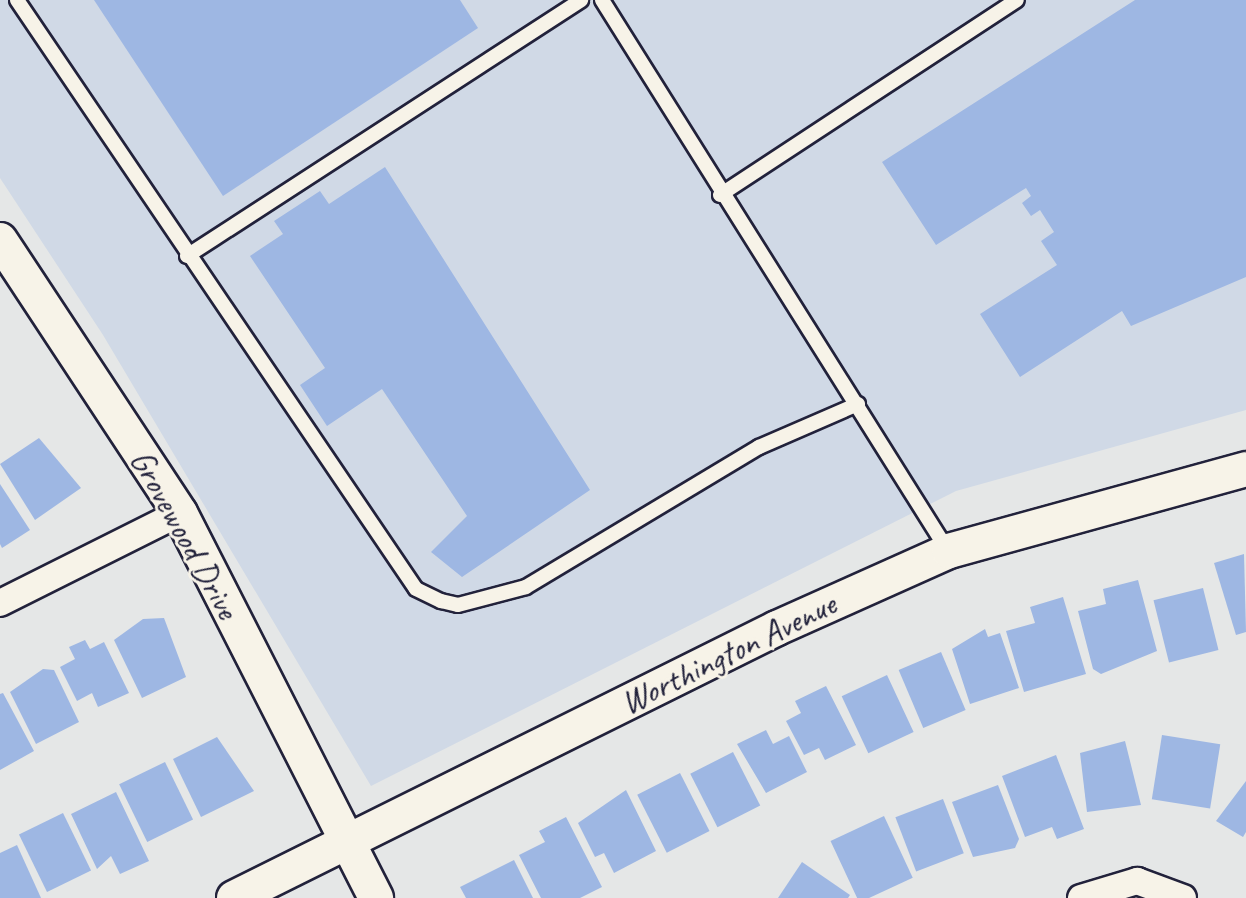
<!DOCTYPE html>
<style>
body{margin:0}
#map{position:relative;width:1246px;height:898px;overflow:hidden;background:#e5e7e7;font-family:Caveat,sans-serif}
div>[style]{position:absolute}
.built>*{inset:0;background:#d0d9e6}
.building>*{inset:0;background:#9eb7e3;transform-origin:0 0}
.roads{filter:drop-shadow(2px 0 #22223b) drop-shadow(-2px 0 #22223b) drop-shadow(0 2px #22223b) drop-shadow(0 -2px #22223b)}
.service>*{height:14px;margin:-7px;padding:0 7px;transform-origin:7px;border-radius:7px;background:#f7f3e8}
.minor>*{height:26px;margin:-13px;padding:0 13px;transform-origin:13px;border-radius:13px;background:#f7f3e8}
.tertiary>*{height:34px;margin:-17px;padding:0 17px;transform-origin:17px;border-radius:17px;background:#f7f3e8}
span{translate:-50% -50%;white-space:nowrap;text-align:center;line-height:1.15;-webkit-text-stroke:6px #f7f3e8;paint-order:stroke}
.street-label{font-size:34px;color:#22223b}
</style>
<div id="map">
<div class="built">
<i style="clip-path:polygon(0 0,1246px 0,1246px 410px,956px 491px,371px 786px,103px 335px,0 178px)"></i>
</div>
<div class="building">
<i style="clip-path:polygon(94px 0,460px 0,478px 28px,223px 196px)"></i>
<i style="clip-path:polygon(1135px 0,1246px 0,1246px 277px,1131px 326px,1122px 311px,1020px 377px,980px 314px,1057px 265px,1041px 241px,1054px 232px,1040px 210px,1031px 216px,1022px 203px,1031px 196px,1026px 188px,936px 245px,882px 162px)"></i>
<i style="clip-path:polygon(385px 167px,590px 490px,462px 577px,431px 552px,467px 516px,382px 389px,327px 426px,300px 385px,325px 368px,250px 256px,283px 234px,274px 221px,320px 191px,329px 204px)"></i>
<i style="clip-path:polygon(39px 438px,81px 488px,35px 520px,0 464px)"></i>
<i style="clip-path:polygon(0 484px,30px 530px,2px 548px,0 544px)"></i>
<i style="clip-path:polygon(1244px 554px,1246px 632px,1236px 635px,1214px 563px)"></i>
<i style="clip-path:polygon(1138px 580px,1157px 651px,1101px 674px,1093px 669px,1078px 611px,1106px 604px,1103px 589px)"></i>
<i style="left:1203px;top:588px;width:64px;height:51px;rotate:76deg"></i>
<i style="clip-path:polygon(1063px 597px,1086px 674px,1024px 692px,1006px 631px,1035px 623px,1030px 607px)"></i>
<i style="clip-path:polygon(164px 618px,186px 677px,142px 698px,114px 640px,143px 619px)"></i>
<i style="clip-path:polygon(985px 629px,988px 637px,1000px 633px,1019px 688px,970px 704px,952px 649px)"></i>
<i style="clip-path:polygon(85px 640px,90px 649px,104px 642px,129px 693px,98px 707px,92px 693px,77px 701px,60px 667px,75px 659px,69px 647px)"></i>
<i style="left:941px;top:652px;width:63px;height:46px;rotate:67deg"></i>
<i style="clip-path:polygon(43px 669px,54px 670px,79px 722px,36px 744px,10px 692px)"></i>
<i style="left:887px;top:675px;width:63px;height:50px;rotate:65deg"></i>
<i style="clip-path:polygon(826px 686px,856px 745px,825px 760px,819px 748px,804px 755px,786px 721px,801px 713px,795px 701px)"></i>
<i style="clip-path:polygon(3px 693px,34px 751px,0 770px,0 694px)"></i>
<i style="clip-path:polygon(766px 730px,773px 744px,789px 736px,807px 772px,766px 793px,737px 744px)"></i>
<i style="left:1162px;top:735px;width:59px;height:65px;rotate:9deg"></i>
<i style="clip-path:polygon(217px 737px,254px 791px,201px 817px,173px 759px)"></i>
<i style="clip-path:polygon(1125px 741px,1141px 805px,1087px 812px,1080px 753px)"></i>
<i style="left:733px;top:752px;width:60px;height:48px;rotate:63deg"></i>
<i style="clip-path:polygon(1056px 755px,1084px 829px,1057px 839px,1052px 827px,1025px 837px,1002px 776px)"></i>
<i style="left:165px;top:762px;width:64px;height:51px;rotate:64deg"></i>
<i style="left:680px;top:773px;width:65px;height:48px;rotate:63deg"></i>
<i style="clip-path:polygon(1246px 781px,1246px 832px,1243px 837px,1216px 821px)"></i>
<i style="clip-path:polygon(998px 785px,1019px 839px,1015px 848px,973px 857px,952px 802px)"></i>
<i style="clip-path:polygon(626px 790px,656px 851px,614px 873px,604px 853px,595px 857px,578px 823px)"></i>
<i style="clip-path:polygon(116px 792px,149px 861px,120px 874px,111px 856px,97px 869px,71px 814px)"></i>
<i style="left:943px;top:799px;width:58px;height:51px;rotate:69deg"></i>
<i style="left:63px;top:813px;width:64px;height:49px;rotate:64deg"></i>
<i style="left:884px;top:816px;width:68px;height:59px;rotate:65deg"></i>
<i style="clip-path:polygon(566px 817px,602px 887px,580px 898px,541px 898px,519px 855px,545px 842px,539px 831px)"></i>
<i style="clip-path:polygon(17px 845px,41px 898px,0 898px,0 853px)"></i>
<i style="clip-path:polygon(514px 860px,533px 898px,466px 898px,460px 887px)"></i>
<i style="clip-path:polygon(802px 862px,850px 895px,848px 898px,778px 898px)"></i>
</div>
<div class="roads">
<div class="service">
<i style="left:17px;top:0;width:711px;rotate:55.89deg"></i>
<i style="left:416px;top:589px;width:28px;rotate:26deg"></i>
<i style="left:441px;top:601px;width:17px;rotate:13deg"></i>
<i style="left:458px;top:605px;width:70px;rotate:-14.8deg"></i>
<i style="left:526px;top:587px;width:272px;rotate:-31deg"></i>
<i style="left:759px;top:447px;width:108px;rotate:-23.5deg"></i>
<i style="left:602px;top:0;width:651px;rotate:57.87deg"></i>
<i style="left:720px;top:195px;width:355px;rotate:-33.3deg"></i>
<i style="left:187px;top:256px;width:470px;rotate:-33deg"></i>
</div>
<div class="minor">
<i style="left:0;top:603px;width:201px;rotate:-26.6deg"></i>
<i style="left:1081px;top:898px;width:59px;rotate:-16.9deg"></i>
<i style="left:1137px;top:881px;width:49px;rotate:20.3deg"></i>
</div>
<div class="tertiary">
<i style="left:0;top:240px;width:327px;rotate:56.6deg"></i>
<i style="left:180px;top:513px;width:432px;rotate:63deg"></i>
<i style="left:234px;top:898px;width:606px;rotate:-26.44deg"></i>
<i style="left:777px;top:628px;width:188px;rotate:-24.1deg"></i>
<i style="left:949px;top:551px;width:308px;rotate:-15.4deg"></i>
</div>
</div>
<div class="street-label">
<span style="left:185px;top:534px;rotate:61deg">Grovewood Drive</span>
<span style="left:728px;top:653px;rotate:-26deg">Worthington Avenue</span>
</div>
</div>
